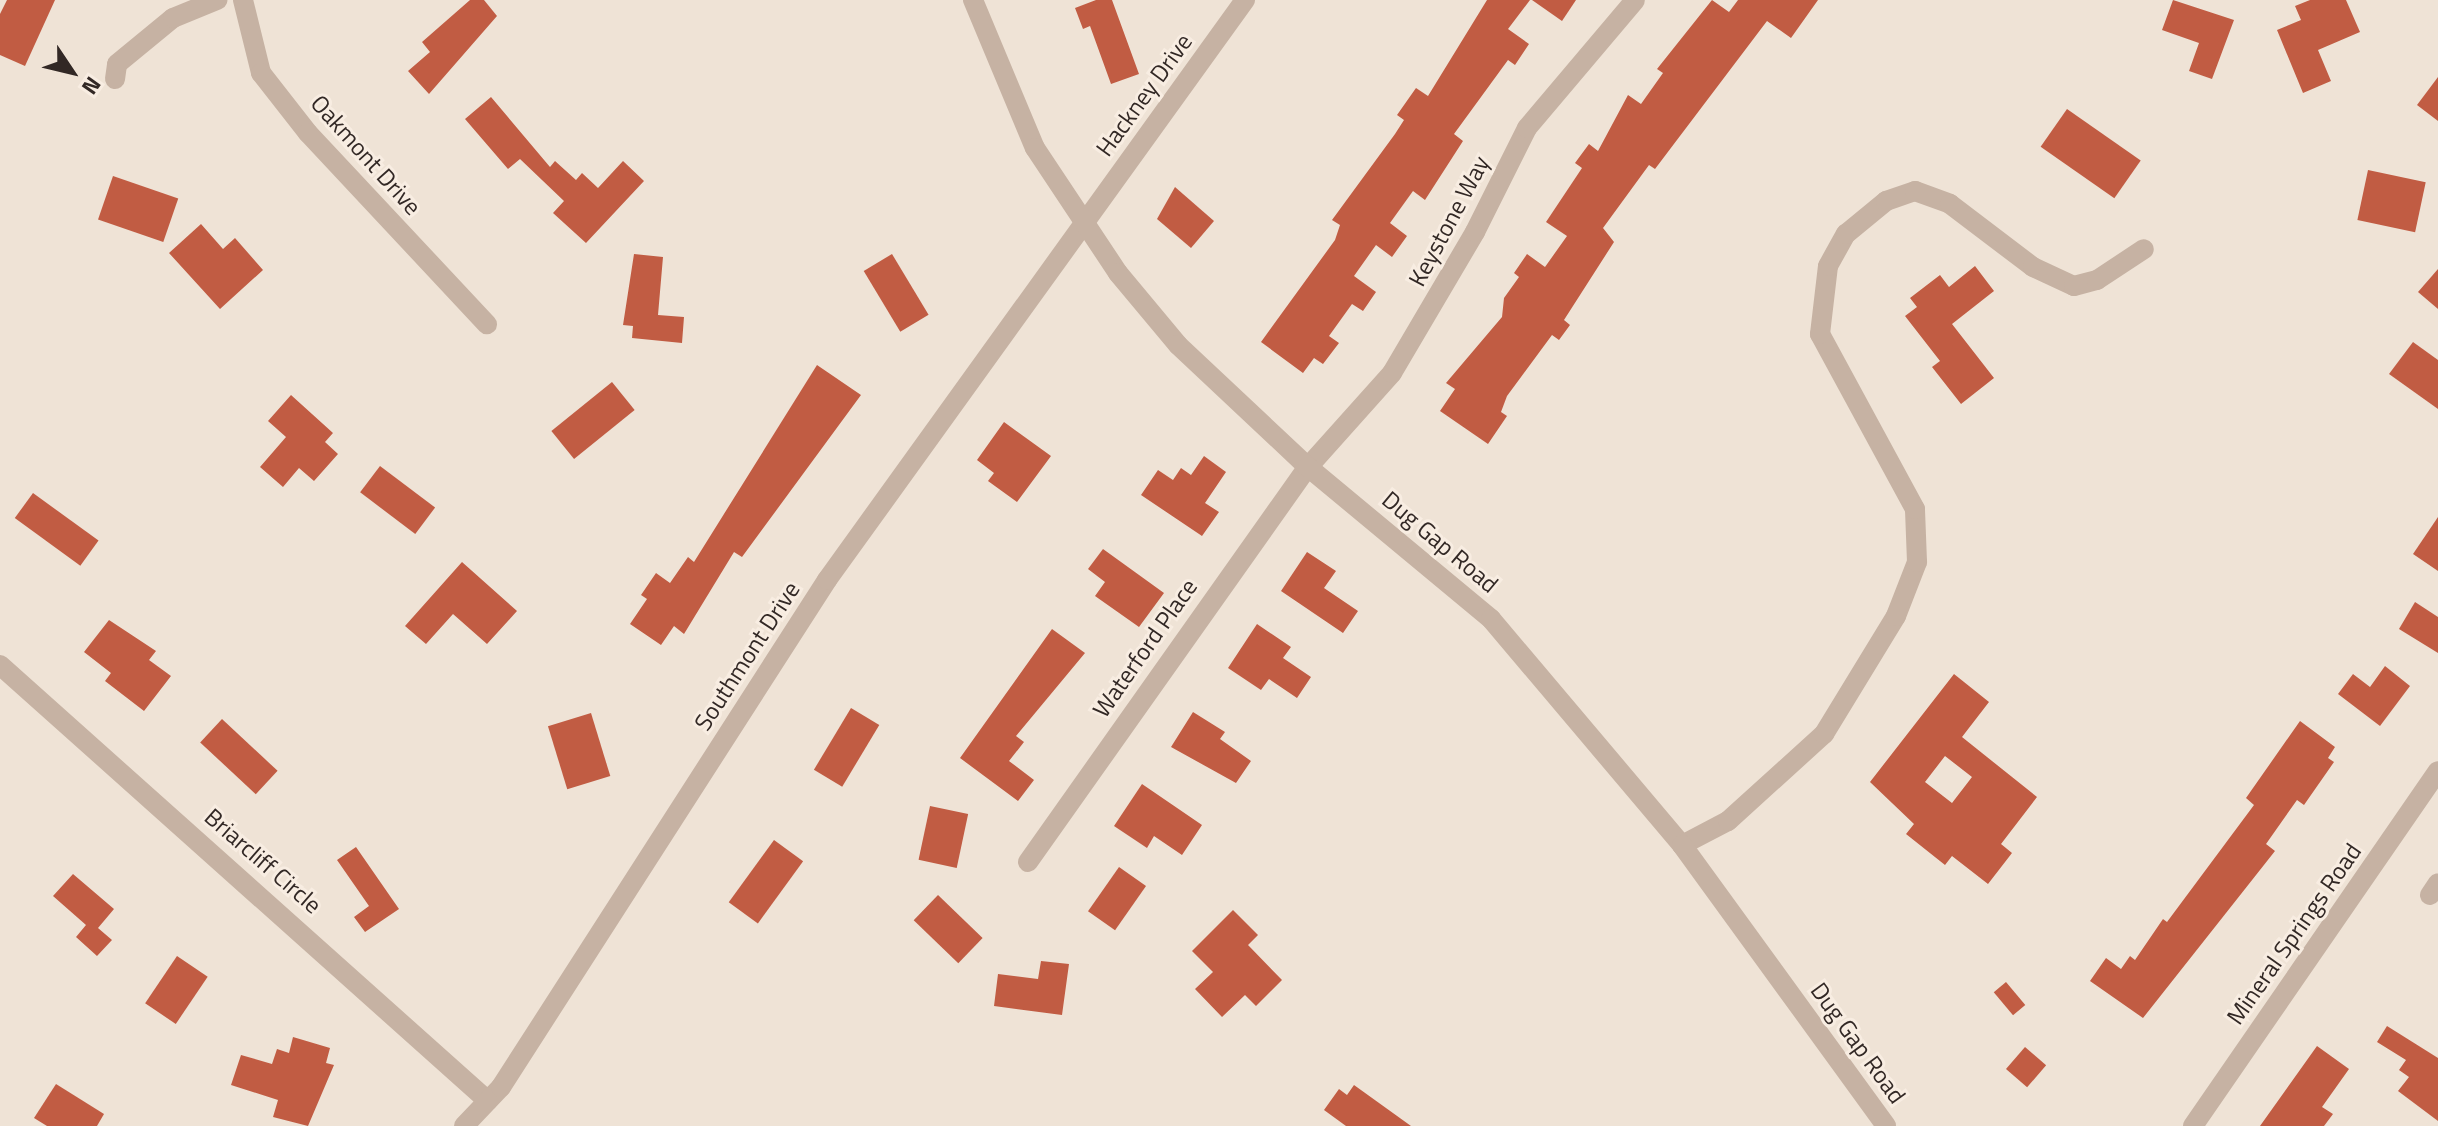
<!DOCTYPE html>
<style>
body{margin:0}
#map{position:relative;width:2438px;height:1126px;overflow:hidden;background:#efe3d6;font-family:"Titillium Web",sans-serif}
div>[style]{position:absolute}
.building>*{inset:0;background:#c15c43;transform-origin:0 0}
.minor>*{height:20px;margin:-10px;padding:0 10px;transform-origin:10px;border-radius:10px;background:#c6b2a3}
.tertiary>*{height:20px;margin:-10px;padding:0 10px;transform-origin:10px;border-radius:10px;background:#c6b2a3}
span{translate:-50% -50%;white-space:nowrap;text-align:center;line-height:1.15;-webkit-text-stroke:6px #f8ede2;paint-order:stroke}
.street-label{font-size:24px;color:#322825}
.north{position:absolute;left:32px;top:32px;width:80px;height:80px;-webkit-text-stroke:6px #f8ede2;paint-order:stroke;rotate:125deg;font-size:22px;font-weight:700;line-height:32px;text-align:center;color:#322825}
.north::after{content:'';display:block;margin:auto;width:28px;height:36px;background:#322825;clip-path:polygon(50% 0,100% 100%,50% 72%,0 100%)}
</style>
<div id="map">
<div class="building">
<i style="clip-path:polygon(7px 0,55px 0,25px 66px,0 55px,0 14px)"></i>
<i style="clip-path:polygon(470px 0,484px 0,497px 16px,429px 94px,408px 71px,430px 52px,422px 42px)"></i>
<i style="clip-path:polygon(1096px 0,1112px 0,1139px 74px,1111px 84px,1090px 26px,1083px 29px,1075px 8px)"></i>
<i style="clip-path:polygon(1487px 0,1530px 0,1508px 29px,1529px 44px,1515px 65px,1508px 60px,1454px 134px,1463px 141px,1425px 200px,1413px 191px,1390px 223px,1407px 236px,1392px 257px,1376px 245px,1354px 276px,1376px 292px,1363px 311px,1352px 304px,1329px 336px,1339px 343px,1323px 364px,1314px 358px,1303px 373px,1261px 342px,1335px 240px,1340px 225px,1332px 220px,1395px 134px,1404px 120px,1397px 115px,1416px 88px,1428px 96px)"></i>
<i style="clip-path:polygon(1532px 0,1576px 0,1562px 21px)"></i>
<i style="clip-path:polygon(1712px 0,1729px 12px,1738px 0,1818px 0,1791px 38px,1767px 21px,1655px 169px,1649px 165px,1603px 228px,1614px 242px,1564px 320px,1570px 325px,1559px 340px,1552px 335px,1507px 396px,1501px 412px,1507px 416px,1488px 444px,1440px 411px,1455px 389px,1446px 383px,1502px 317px,1504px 298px,1519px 277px,1514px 273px,1527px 254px,1545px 267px,1567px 236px,1546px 222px,1582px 168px,1575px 163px,1589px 144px,1598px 151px,1628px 95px,1641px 104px,1663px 73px,1657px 69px)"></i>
<i style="clip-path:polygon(2173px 0,2234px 20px,2212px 79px,2189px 71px,2199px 43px,2162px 30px)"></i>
<i style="clip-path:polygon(2310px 0,2346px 0,2360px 32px,2318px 50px,2331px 81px,2303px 93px,2277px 30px,2301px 20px,2295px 6px)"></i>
<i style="clip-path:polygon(2438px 77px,2438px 121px,2417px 105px)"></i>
<i style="clip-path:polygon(491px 97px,550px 167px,555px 161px,576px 180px,582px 173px,598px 188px,623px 161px,644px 181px,586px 243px,553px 213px,564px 201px,520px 159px,508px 169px,465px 119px)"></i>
<i style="left:2067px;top:109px;width:90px;height:46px;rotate:35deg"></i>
<i style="left:2368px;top:170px;width:59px;height:51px;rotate:12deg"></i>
<i style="left:113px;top:176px;width:69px;height:46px;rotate:19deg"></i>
<i style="clip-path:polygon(1175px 187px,1214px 221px,1191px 248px,1157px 219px)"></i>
<i style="clip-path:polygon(201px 224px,223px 249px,235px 238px,263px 270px,220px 309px,169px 253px)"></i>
<i style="clip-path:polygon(634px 254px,663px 257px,658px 315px,684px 317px,682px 343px,632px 338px,633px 326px,623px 325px)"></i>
<i style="left:892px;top:254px;width:71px;height:33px;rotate:59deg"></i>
<i style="clip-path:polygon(1975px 266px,1994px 291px,1952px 324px,1994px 378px,1961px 404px,1932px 367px,1940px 361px,1905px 316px,1917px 307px,1910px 298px,1940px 275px,1949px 287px)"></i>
<i style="clip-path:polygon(2438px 269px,2438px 309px,2418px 292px)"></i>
<i style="clip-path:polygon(2413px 342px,2438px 360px,2438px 409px,2389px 374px)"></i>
<i style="clip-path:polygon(817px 365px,861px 395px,742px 557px,734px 552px,684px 634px,674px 626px,661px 645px,630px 624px,647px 599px,641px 595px,656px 573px,670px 583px,688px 557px,694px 562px)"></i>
<i style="left:612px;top:382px;width:36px;height:78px;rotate:51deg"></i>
<i style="clip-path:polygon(291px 395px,333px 433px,325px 442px,338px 454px,314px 481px,299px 468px,283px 487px,260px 467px,286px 437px,268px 421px)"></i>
<i style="clip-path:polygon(1004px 422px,1051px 456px,1017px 502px,988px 481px,994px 473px,977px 460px)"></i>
<i style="clip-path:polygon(1204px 456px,1226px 472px,1205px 503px,1219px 512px,1202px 536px,1141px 495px,1158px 470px,1173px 480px,1181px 468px,1191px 475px)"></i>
<i style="left:380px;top:466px;width:69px;height:33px;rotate:37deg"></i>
<i style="left:33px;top:493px;width:81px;height:31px;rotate:36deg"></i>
<i style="clip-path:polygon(2438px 517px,2438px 571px,2413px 554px)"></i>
<i style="clip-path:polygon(1103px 549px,1164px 593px,1139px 627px,1095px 596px,1105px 582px,1088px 569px)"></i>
<i style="clip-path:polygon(1307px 552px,1336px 571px,1324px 588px,1358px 611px,1343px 633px,1281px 591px)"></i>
<i style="clip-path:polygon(462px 562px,517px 611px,487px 644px,453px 614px,426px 644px,405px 626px)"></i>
<i style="clip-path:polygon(2415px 602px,2438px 617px,2438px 653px,2399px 629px)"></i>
<i style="clip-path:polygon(109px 620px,156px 651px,149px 660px,171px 676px,144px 711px,105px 681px,111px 673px,84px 652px)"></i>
<i style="clip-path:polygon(1257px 624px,1291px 647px,1283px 658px,1311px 677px,1297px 698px,1269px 679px,1261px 690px,1228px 668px)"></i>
<i style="clip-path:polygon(1052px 629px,1085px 653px,1016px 736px,1024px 742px,1009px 761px,1034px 780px,1018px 801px,960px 758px)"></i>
<i style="clip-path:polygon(2385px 666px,2410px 686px,2380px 726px,2338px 694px,2353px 674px,2370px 687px)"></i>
<i style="clip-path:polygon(evenodd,1954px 674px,1989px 702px,1962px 737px,2037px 797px,2001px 844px,2012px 853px,1988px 884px,1952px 856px,1945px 865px,1906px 834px,1914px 824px,1870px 782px,1954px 674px,1945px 756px,1972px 777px,1952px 803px,1925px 782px,1945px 756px)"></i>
<i style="left:851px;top:708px;width:33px;height:72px;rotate:31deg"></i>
<i style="clip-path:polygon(1193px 712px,1225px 732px,1220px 739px,1251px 761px,1236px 783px,1171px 747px)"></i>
<i style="left:591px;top:713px;width:66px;height:45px;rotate:73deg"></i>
<i style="left:222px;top:719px;width:76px;height:32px;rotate:43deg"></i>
<i style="clip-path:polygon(2300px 721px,2335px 747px,2328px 758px,2334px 762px,2304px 805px,2297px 800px,2266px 844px,2275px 851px,2143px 1018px,2090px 981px,2106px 958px,2121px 969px,2130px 956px,2135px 960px,2163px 919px,2167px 922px,2254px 805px,2246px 798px)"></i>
<i style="clip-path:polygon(1142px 784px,1202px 825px,1182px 855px,1154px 836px,1147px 848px,1114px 826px)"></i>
<i style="left:930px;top:806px;width:39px;height:55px;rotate:12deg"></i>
<i style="left:774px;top:840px;width:36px;height:77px;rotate:36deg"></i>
<i style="clip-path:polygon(356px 847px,399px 909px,365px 932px,354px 917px,369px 906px,337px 860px)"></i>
<i style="left:1119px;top:867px;width:33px;height:54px;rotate:35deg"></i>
<i style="clip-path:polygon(73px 874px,114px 909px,98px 928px,112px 940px,97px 956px,76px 937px,86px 925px,53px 896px)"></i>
<i style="left:938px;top:895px;width:62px;height:35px;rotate:44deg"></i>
<i style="clip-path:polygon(1233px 910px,1258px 935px,1248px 945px,1282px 980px,1256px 1006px,1245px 995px,1222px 1017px,1195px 989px,1213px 972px,1192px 951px)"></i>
<i style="left:177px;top:956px;width:37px;height:57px;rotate:34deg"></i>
<i style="clip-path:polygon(1041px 961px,1069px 964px,1062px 1015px,994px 1006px,998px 974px,1038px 979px)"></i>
<i style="left:2006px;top:982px;width:30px;height:16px;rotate:50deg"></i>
<i style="clip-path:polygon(2387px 1026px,2438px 1058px,2438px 1121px,2398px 1091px,2409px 1077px,2399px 1070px,2406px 1060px,2377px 1042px)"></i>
<i style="clip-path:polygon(293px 1037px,330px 1048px,326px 1063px,334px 1065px,308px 1126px,273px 1117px,278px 1100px,231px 1085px,241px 1055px,272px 1064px,277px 1049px,289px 1053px)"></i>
<i style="clip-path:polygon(2317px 1046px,2349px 1069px,2322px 1107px,2333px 1114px,2324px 1126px,2260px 1126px)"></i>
<i style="left:2025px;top:1047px;width:28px;height:29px;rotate:41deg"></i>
<i style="clip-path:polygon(56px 1084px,104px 1114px,97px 1126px,47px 1126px,34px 1118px)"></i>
<i style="clip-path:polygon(1354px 1085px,1411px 1126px,1346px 1126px,1324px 1110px,1339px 1089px,1347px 1095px)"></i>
</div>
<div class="minor">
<i style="left:243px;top:0;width:75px;rotate:76.1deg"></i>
<i style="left:261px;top:73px;width:76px;rotate:51.9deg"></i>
<i style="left:308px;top:133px;width:262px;rotate:46.9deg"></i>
<i style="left:115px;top:79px;width:15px;rotate:-82deg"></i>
<i style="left:117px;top:64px;width:72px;rotate:-39.4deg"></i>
<i style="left:173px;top:18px;width:48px;rotate:-22.2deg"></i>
<i style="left:0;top:665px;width:654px;rotate:41.78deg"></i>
<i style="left:1682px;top:845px;width:52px;rotate:-27.6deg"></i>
<i style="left:1728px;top:821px;width:130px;rotate:-42.2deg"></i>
<i style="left:1824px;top:734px;width:138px;rotate:-58.6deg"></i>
<i style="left:1896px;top:616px;width:58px;rotate:-68.7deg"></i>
<i style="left:1917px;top:562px;width:53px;rotate:-92.2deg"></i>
<i style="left:1915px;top:509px;width:199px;rotate:-118.5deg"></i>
<i style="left:1820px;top:334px;width:68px;rotate:-83.3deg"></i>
<i style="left:1828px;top:266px;width:37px;rotate:-61deg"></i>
<i style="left:1846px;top:234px;width:52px;rotate:-39.5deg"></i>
<i style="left:1886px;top:201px;width:31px;rotate:-19deg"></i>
<i style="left:1915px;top:191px;width:37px;rotate:20deg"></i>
<i style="left:1950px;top:204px;width:104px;rotate:37.2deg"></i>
<i style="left:2033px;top:267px;width:45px;rotate:24.9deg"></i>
<i style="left:2074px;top:286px;width:24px;rotate:-15deg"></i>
<i style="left:2097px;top:280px;width:56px;rotate:-33.4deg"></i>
<i style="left:1028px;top:862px;width:484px;rotate:-54.7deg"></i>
<i style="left:1308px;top:467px;width:126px;rotate:-48.2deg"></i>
<i style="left:1392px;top:373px;width:164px;rotate:-59.5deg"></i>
<i style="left:1475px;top:232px;width:116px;rotate:-63.4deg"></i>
<i style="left:1527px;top:128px;width:167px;rotate:-49.8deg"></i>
<i style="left:2430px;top:895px;width:14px;rotate:-56deg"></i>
<i style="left:464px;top:1126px;width:54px;rotate:-46.5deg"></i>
<i style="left:501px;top:1087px;width:603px;rotate:-57.26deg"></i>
<i style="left:827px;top:580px;width:715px;rotate:-54.22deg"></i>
<i style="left:2193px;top:1126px;width:431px;rotate:-55.4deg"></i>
</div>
<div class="tertiary">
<i style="left:973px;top:0;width:160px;rotate:67.3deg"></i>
<i style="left:1035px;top:148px;width:150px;rotate:56.4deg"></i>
<i style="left:1118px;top:273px;width:94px;rotate:50.2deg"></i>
<i style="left:1178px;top:345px;width:178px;rotate:43.2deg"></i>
<i style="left:1308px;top:467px;width:238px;rotate:39.7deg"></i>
<i style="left:1491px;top:619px;width:296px;rotate:49.8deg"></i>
<i style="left:1682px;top:845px;width:347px;rotate:54deg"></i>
</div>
<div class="street-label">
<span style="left:1144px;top:95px;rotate:-54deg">Hackney Drive</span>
<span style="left:366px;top:155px;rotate:48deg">Oakmont Drive</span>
<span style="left:1449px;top:221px;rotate:-62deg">Keystone Way</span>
<span style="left:1440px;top:542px;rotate:40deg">Dug Gap Road</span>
<span style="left:1145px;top:648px;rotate:-55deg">Waterford Place</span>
<span style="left:747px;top:656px;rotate:-57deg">Southmont Drive</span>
<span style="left:263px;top:861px;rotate:41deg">Briarcliff Circle</span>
<span style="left:2294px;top:934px;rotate:-55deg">Mineral Springs Road</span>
<span style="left:1858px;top:1043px;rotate:54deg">Dug Gap Road</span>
</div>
<div class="north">N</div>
</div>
